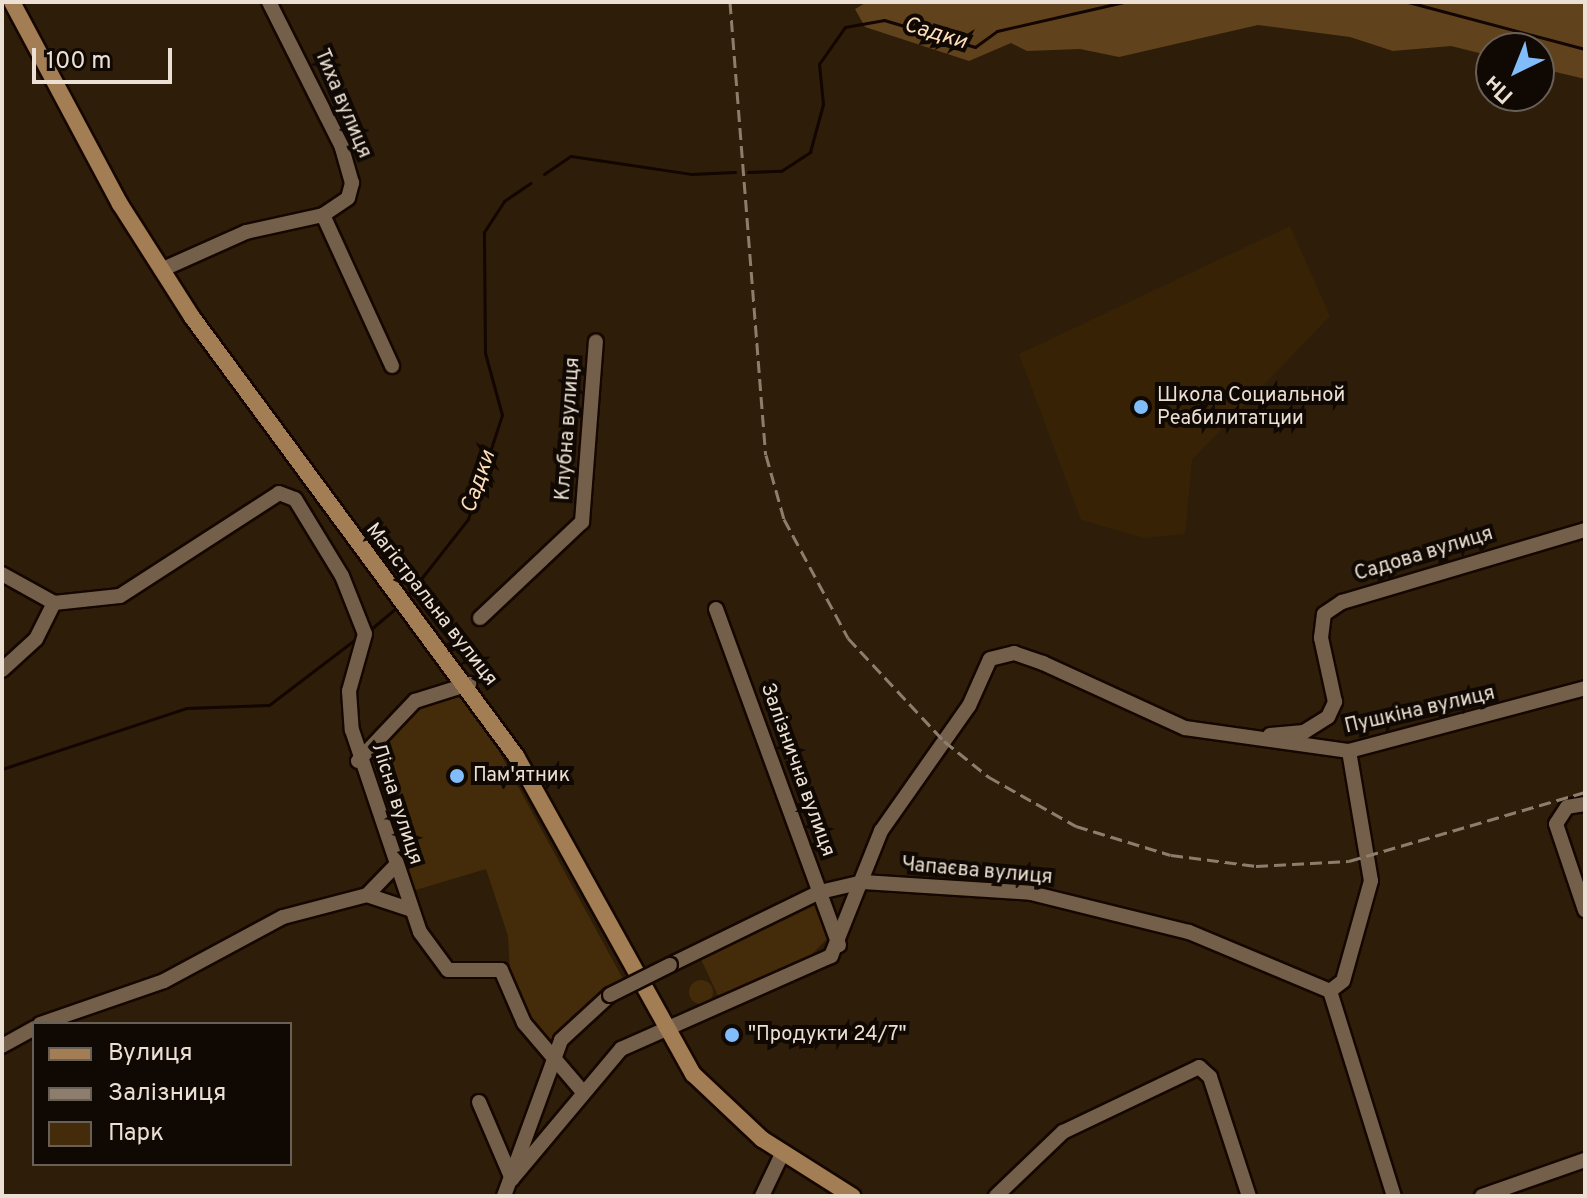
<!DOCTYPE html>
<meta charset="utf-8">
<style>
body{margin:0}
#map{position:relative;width:1587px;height:1198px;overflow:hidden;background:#2e1d08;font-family:Overpass,sans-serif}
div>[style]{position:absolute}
.built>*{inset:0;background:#372205}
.green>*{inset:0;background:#442b0a}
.round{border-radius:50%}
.forest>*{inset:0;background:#60421d}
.stream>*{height:3px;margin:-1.5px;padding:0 1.5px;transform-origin:1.5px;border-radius:1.5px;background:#130500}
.roads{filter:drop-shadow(2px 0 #150700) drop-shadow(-2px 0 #150700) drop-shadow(0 2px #150700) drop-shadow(0 -2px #150700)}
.minor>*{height:14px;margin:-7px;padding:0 7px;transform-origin:7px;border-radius:7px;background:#74604a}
.major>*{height:16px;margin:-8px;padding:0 8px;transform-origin:8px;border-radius:8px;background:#a37e54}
.rail>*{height:3px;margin-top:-1.5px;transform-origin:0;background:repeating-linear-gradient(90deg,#8c7d6c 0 12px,transparent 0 18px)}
.bridges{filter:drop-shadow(2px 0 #150700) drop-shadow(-2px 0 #150700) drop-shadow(0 2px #150700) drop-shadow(0 -2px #150700)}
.minor-bridge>*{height:14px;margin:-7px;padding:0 7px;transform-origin:7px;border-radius:7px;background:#74604a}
.dots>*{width:22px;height:22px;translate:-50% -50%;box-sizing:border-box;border:4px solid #100903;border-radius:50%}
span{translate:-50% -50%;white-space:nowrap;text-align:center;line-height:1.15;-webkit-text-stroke:8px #100903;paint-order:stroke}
.street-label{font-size:20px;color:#ece0d4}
.poi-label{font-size:20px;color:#ece0d4}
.left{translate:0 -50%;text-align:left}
.water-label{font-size:22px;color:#fcdcba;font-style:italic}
.frame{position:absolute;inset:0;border:4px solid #ece0d4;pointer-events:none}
.legend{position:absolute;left:32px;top:1022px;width:260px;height:144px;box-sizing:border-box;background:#100903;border:2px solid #685f57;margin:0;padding:10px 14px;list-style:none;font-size:24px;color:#ece0d4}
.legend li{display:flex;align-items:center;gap:16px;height:40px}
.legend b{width:40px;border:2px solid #685f57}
.north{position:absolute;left:1475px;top:32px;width:80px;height:80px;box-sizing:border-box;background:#100903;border:2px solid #685f57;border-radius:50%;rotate:223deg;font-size:22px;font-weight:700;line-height:32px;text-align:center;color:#ece0d4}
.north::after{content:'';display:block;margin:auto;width:28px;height:36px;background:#80bdfa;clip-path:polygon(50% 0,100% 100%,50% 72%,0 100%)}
.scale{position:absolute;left:32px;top:48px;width:140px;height:36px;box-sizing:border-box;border:4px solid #ece0d4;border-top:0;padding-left:10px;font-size:24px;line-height:28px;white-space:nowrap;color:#ece0d4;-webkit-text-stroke:6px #100903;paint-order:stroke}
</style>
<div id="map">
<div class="built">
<i style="clip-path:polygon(1290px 226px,1330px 316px,1192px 460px,1185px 534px,1144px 538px,1081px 520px,1019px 354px)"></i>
</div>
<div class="green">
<i style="clip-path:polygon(466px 691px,623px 979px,572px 1016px,551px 1046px,529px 1020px,510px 973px,508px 936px,486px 869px,409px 892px,365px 759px,416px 705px)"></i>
<i style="clip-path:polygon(817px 902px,829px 937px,808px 958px,720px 1000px,699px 955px)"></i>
<i class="round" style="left:689px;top:980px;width:24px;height:24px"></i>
</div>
<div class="forest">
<i style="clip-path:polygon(867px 2px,1585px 2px,1585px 79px,1539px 68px,1539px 48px,1491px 48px,1491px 56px,1451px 46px,1393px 51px,1350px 37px,1258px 25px,1119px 57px,1080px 49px,1027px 51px,1011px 43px,969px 61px,865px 27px,855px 9px)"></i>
</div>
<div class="stream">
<i style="left:1408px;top:2px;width:183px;rotate:14.9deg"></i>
<i style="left:748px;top:172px;width:33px;rotate:-2deg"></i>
<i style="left:781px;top:171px;width:35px;rotate:-33deg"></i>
<i style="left:810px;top:152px;width:50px;rotate:-74.8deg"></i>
<i style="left:823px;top:104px;width:40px;rotate:-95.7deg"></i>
<i style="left:819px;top:64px;width:45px;rotate:-54.9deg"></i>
<i style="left:845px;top:27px;width:40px;rotate:-10deg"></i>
<i style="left:884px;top:20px;width:95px;rotate:16.5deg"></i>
<i style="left:975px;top:47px;width:27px;rotate:-36deg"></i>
<i style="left:997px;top:31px;width:130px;rotate:-12.9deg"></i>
<i style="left:544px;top:174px;width:32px;rotate:-34deg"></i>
<i style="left:571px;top:156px;width:121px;rotate:8.5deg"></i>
<i style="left:691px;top:174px;width:44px;rotate:-2.6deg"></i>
<i style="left:409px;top:594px;width:95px;rotate:-51.8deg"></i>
<i style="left:468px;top:519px;width:109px;rotate:-71.9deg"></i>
<i style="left:502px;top:415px;width:64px;rotate:-105.3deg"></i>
<i style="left:485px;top:353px;width:121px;rotate:-90.5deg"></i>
<i style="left:484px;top:232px;width:37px;rotate:-57deg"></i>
<i style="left:504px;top:201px;width:32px;rotate:-34deg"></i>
<i style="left:371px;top:629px;width:34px;rotate:-40deg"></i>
<i style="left:2px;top:769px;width:194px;rotate:-18.3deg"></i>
<i style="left:186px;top:708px;width:83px;rotate:-2.1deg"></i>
<i style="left:269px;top:705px;width:111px;rotate:-37.3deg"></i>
</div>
<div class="roads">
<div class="minor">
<i style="left:323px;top:215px;width:166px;rotate:65.4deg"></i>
<i style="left:161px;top:270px;width:93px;rotate:-24.1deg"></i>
<i style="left:246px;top:232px;width:79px;rotate:-12.4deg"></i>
<i style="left:323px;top:215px;width:30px;rotate:-34deg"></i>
<i style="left:348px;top:198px;width:16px;rotate:-75deg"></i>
<i style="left:352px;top:183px;width:37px;rotate:-106deg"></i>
<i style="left:342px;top:147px;width:162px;rotate:-116.7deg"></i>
<i style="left:2px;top:574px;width:60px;rotate:29.1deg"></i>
<i style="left:54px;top:603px;width:66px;rotate:-6.1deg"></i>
<i style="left:120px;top:596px;width:189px;rotate:-32.9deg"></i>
<i style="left:279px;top:493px;width:17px;rotate:21deg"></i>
<i style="left:295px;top:499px;width:90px;rotate:58.6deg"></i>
<i style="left:342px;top:576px;width:62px;rotate:68.4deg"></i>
<i style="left:365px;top:634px;width:59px;rotate:105.7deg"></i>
<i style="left:349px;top:691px;width:39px;rotate:86deg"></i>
<i style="left:352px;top:730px;width:213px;rotate:71.4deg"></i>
<i style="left:420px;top:932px;width:47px;rotate:53.6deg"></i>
<i style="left:448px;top:970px;width:53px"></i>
<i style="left:501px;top:970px;width:58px;rotate:66.5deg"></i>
<i style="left:524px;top:1023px;width:91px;rotate:49.5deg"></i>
<i style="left:716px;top:609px;width:358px;rotate:69.9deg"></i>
<i style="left:480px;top:618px;width:140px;rotate:-43.3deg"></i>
<i style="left:582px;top:522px;width:181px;rotate:-85.6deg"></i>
<i style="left:2px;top:670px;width:46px;rotate:-42.4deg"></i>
<i style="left:36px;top:639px;width:40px;rotate:-63.4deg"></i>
<i style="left:1270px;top:735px;width:34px;rotate:-5deg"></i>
<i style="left:1304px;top:732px;width:28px;rotate:-32deg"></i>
<i style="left:1328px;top:717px;width:17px;rotate:-65deg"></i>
<i style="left:1335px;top:702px;width:66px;rotate:-102.3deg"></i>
<i style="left:1321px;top:638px;width:24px;rotate:-83deg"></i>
<i style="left:1324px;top:614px;width:22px;rotate:-34deg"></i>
<i style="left:1342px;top:602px;width:253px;rotate:-16.5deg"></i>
<i style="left:358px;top:761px;width:83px;rotate:-46.5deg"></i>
<i style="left:415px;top:701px;width:57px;rotate:-17.5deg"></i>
<i style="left:1585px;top:804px;width:18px;rotate:171deg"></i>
<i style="left:1567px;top:807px;width:20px;rotate:123deg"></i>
<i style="left:1556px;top:824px;width:91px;rotate:71.4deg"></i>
<i style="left:395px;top:866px;width:40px;rotate:134deg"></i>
<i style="left:367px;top:895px;width:47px;rotate:18.4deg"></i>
<i style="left:670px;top:965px;width:167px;rotate:-26deg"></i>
<i style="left:820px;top:892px;width:44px;rotate:-13.1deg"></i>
<i style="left:863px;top:882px;width:168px;rotate:3.7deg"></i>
<i style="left:1031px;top:893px;width:163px;rotate:13.9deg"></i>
<i style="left:1189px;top:932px;width:153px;rotate:22.7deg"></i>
<i style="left:1330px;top:991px;width:215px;rotate:72.7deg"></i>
<i style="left:1330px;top:991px;width:16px;rotate:-38deg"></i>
<i style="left:1343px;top:981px;width:104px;rotate:-74.4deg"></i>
<i style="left:1371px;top:881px;width:132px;rotate:-99.6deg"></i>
<i style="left:40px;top:1024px;width:131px;rotate:-19.1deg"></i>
<i style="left:164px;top:981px;width:135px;rotate:-28.3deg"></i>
<i style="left:283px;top:917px;width:87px;rotate:-14.7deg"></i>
<i style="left:2px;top:1046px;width:37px;rotate:-29deg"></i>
<i style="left:479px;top:1102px;width:84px;rotate:66.8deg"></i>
<i style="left:512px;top:1179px;width:170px;rotate:-50deg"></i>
<i style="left:621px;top:1049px;width:230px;rotate:-23.9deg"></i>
<i style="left:831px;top:956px;width:135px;rotate:-68.2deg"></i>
<i style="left:881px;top:831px;width:153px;rotate:-54.9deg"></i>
<i style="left:969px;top:706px;width:51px;rotate:-65.9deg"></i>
<i style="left:990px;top:659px;width:25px;rotate:-14deg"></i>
<i style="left:1014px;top:653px;width:31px;rotate:19deg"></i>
<i style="left:1043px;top:663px;width:156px;rotate:24.6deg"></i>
<i style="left:1185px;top:728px;width:166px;rotate:8deg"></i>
<i style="left:1349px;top:751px;width:244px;rotate:-14.9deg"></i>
<i style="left:504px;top:1196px;width:166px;rotate:-69.9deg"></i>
<i style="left:561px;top:1040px;width:67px;rotate:-42.6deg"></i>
<i style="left:762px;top:1196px;width:49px;rotate:-64.5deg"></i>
<i style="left:996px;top:1196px;width:93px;rotate:-43.7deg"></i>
<i style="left:1063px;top:1132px;width:151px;rotate:-25.5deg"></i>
<i style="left:1199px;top:1067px;width:15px;rotate:42deg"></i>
<i style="left:1210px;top:1077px;width:125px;rotate:71.9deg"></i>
<i style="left:1482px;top:1196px;width:109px;rotate:-19.3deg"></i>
</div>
<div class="major">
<i style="left:12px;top:2px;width:229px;rotate:61.9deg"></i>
<i style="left:120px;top:204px;width:134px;rotate:57.5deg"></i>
<i style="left:192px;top:317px;width:546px;rotate:53.57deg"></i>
<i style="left:516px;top:756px;width:364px;rotate:60.9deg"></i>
<i style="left:693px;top:1074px;width:95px;rotate:43.3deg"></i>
<i style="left:762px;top:1139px;width:107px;rotate:32.3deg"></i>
</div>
</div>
<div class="rail">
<i style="left:730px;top:2px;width:454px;rotate:85.5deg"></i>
<i style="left:766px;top:455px;width:66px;rotate:74.3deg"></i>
<i style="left:784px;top:519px;width:135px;rotate:61.7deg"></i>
<i style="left:848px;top:638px;width:141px;rotate:47deg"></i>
<i style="left:944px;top:741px;width:58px;rotate:38.7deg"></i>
<i style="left:989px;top:777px;width:100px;rotate:29.4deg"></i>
<i style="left:1076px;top:826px;width:99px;rotate:17deg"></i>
<i style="left:1171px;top:855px;width:86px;rotate:7.4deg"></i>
<i style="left:1256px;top:866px;width:93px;rotate:-3.1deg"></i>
<i style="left:1349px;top:861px;width:246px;rotate:-16.3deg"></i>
</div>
<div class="bridges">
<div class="minor-bridge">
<i style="left:610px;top:995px;width:67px;rotate:-26.6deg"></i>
</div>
</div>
<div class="dots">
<i style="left:1141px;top:407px;background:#80bdfa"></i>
<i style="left:457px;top:776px;background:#80bdfa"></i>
<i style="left:732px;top:1035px;background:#80bdfa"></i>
</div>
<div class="street-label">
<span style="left:342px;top:104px;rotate:67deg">Тиха вулиця</span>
<span style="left:569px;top:429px;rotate:-86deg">Клубна вулиця</span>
<span style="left:1424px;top:555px;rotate:-17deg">Садова вулиця</span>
<span style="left:431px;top:605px;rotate:52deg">Магістральна вулиця</span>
<span style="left:1420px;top:711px;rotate:-13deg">Пушкіна вулиця</span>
<span style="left:797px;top:770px;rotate:70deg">Залізнична вулиця</span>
<span style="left:396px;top:804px;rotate:72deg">Лісна вулиця</span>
<span style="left:977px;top:872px;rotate:5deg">Чапаєва вулиця</span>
</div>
<div class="poi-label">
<span class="left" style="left:1157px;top:408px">Школа Социальной<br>Реабилитатции</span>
<span class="left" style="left:473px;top:776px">Пам'ятник</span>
<span class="left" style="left:748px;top:1035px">"Продукти 24/7"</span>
</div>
<div class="water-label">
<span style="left:935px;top:34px;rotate:17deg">Садки</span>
<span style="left:479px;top:482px;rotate:-71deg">Садки</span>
</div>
<div class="frame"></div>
<ul class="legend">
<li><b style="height:10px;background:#a37e54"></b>Вулиця</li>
<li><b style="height:10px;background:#8c7d6c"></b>Залізниця</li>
<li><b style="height:22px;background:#442b0a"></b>Парк</li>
</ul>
<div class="north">Пн</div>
<div class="scale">100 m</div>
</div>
